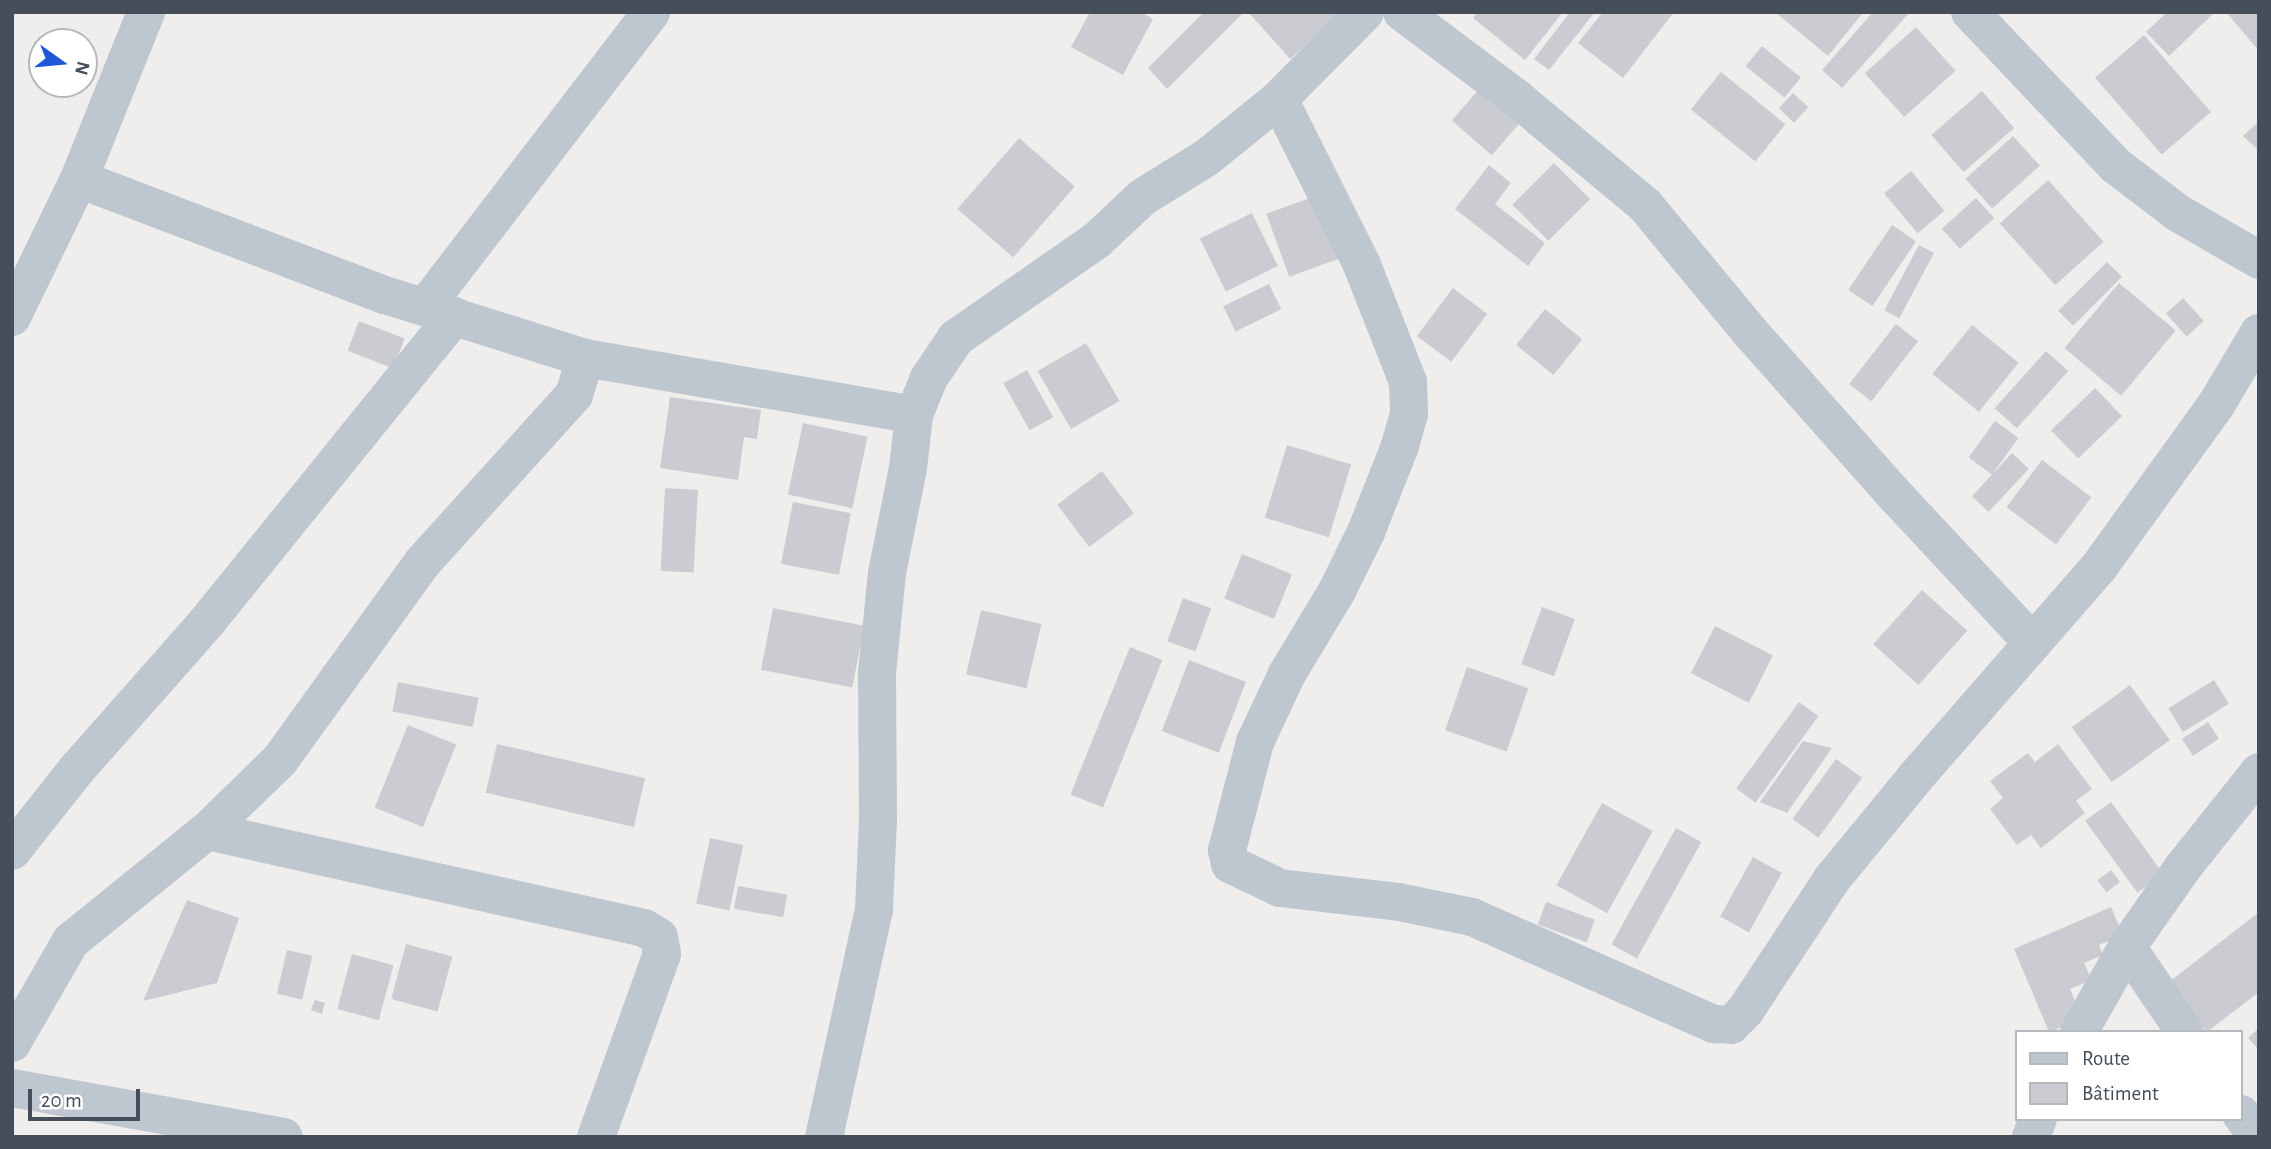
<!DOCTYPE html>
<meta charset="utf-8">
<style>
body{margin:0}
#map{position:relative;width:2271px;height:1149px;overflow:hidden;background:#f0eeed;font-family:"Alegreya Sans",sans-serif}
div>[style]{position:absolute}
.building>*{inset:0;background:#caccd2;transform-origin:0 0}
.minor>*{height:38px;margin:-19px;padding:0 19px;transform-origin:19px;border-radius:19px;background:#bec6cf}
span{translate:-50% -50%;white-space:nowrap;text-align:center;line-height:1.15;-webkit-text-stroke:5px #fff;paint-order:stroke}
.frame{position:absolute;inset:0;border:14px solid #464e5a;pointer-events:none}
.legend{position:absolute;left:2015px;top:1030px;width:228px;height:91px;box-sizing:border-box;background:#fff;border:2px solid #b5b8bd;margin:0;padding:9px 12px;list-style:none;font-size:21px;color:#464e5a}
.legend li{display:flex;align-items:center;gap:14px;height:35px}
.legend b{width:35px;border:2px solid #b5b8bd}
.north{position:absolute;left:28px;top:28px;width:70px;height:70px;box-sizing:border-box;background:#fff;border:2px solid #b5b8bd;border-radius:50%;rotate:105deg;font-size:19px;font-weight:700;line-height:28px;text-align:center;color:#464e5a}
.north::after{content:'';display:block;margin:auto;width:24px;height:32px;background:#1e58d9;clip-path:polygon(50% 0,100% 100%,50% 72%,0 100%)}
.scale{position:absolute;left:28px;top:1089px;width:112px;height:32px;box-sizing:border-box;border:4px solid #464e5a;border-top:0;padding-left:9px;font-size:21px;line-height:24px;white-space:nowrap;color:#464e5a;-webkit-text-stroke:5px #fff;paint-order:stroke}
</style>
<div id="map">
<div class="building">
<i style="clip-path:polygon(1090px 12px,1141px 12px,1153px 19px,1123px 75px,1071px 47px)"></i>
<i style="clip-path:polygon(1204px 12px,1244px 12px,1167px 89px,1148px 68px)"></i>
<i style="clip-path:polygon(1248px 12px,1342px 12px,1290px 59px)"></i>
<i style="clip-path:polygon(1478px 12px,1563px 12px,1525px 60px,1473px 18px)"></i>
<i style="clip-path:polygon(1570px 12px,1595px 12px,1549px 70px,1534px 59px)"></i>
<i style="clip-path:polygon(1603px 12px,1674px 12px,1623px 78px,1578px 43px)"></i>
<i style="clip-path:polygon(1775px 12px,1860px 12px,1862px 14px,1828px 56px)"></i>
<i style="clip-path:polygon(1873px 12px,1910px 12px,1842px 88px,1822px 70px)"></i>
<i style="clip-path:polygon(2167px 12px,2215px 12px,2169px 56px,2146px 32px)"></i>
<i style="clip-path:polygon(2226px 12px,2259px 12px,2259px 51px)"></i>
<i style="left:1916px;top:27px;width:59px;height:69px;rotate:48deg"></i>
<i style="left:2144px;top:35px;width:102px;height:65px;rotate:49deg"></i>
<i style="left:1762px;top:46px;width:50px;height:26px;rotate:39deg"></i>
<i style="left:1721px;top:72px;width:83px;height:48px;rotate:39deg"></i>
<i style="left:1480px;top:88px;width:53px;height:43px;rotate:41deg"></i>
<i style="left:1982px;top:91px;width:49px;height:67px;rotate:49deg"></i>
<i style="left:1793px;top:93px;width:21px;height:21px;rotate:43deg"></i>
<i style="clip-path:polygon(2259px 121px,2259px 151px,2243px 136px)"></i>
<i style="left:2013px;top:136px;width:40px;height:64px;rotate:48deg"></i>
<i style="left:1019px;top:138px;width:74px;height:94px;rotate:41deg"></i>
<i style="left:1554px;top:163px;width:51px;height:59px;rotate:45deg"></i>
<i style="clip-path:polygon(1489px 165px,1511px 183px,1495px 204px,1545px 243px,1528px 266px,1455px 209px)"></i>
<i style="left:1911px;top:171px;width:52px;height:35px;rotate:50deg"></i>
<i style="left:2048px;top:180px;width:83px;height:65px;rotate:48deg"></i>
<i style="left:1318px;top:195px;width:67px;height:55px;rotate:70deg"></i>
<i style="left:1976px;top:198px;width:27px;height:46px;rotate:48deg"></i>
<i style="left:1252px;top:213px;width:59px;height:58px;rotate:64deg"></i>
<i style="left:1892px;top:225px;width:29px;height:78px;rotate:34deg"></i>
<i style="left:1919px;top:245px;width:17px;height:74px;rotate:28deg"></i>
<i style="left:2107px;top:262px;width:21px;height:69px;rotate:45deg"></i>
<i style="left:2119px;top:283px;width:74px;height:85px;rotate:40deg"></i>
<i style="left:1269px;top:284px;width:28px;height:51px;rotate:64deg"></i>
<i style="left:1453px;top:288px;width:43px;height:60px;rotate:37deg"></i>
<i style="left:2183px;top:298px;width:31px;height:23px;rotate:48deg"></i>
<i style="left:1545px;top:309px;width:48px;height:46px;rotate:39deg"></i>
<i style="left:359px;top:321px;width:49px;height:32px;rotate:21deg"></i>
<i style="left:1896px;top:324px;width:28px;height:76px;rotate:38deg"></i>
<i style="left:1972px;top:325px;width:60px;height:63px;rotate:39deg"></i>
<i style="left:1086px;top:343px;width:67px;height:56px;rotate:60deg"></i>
<i style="left:2046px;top:351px;width:30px;height:77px;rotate:42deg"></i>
<i style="left:1027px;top:370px;width:54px;height:27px;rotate:61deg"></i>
<i style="left:2095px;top:388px;width:39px;height:61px;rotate:46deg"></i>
<i style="clip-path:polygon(670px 397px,761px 410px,757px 439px,744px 437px,738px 480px,660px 468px)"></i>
<i style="left:1995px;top:421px;width:29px;height:45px;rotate:36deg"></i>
<i style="left:803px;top:423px;width:66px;height:73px;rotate:12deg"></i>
<i style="left:1287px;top:445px;width:67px;height:76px;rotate:17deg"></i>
<i style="left:2012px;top:453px;width:23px;height:59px;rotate:43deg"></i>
<i style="left:2042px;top:460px;width:62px;height:59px;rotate:37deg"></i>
<i style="left:1102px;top:471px;width:53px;height:56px;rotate:53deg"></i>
<i style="left:665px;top:488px;width:33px;height:83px;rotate:3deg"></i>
<i style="left:793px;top:502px;width:59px;height:63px;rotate:11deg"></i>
<i style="left:1242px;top:554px;width:54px;height:48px;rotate:22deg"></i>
<i style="left:1922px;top:590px;width:61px;height:73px;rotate:42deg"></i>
<i style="left:1183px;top:598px;width:30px;height:46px;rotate:20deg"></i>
<i style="left:1542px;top:607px;width:35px;height:61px;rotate:20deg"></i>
<i style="left:773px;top:608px;width:93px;height:63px;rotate:11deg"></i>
<i style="left:981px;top:610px;width:62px;height:66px;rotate:13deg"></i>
<i style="left:1715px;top:626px;width:65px;height:53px;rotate:27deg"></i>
<i style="left:1130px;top:647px;width:35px;height:159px;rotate:22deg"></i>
<i style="left:1189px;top:660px;width:61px;height:76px;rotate:21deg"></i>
<i style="left:1467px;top:667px;width:65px;height:67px;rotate:19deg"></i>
<i style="left:2214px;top:680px;width:28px;height:54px;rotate:58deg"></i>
<i style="left:398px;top:682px;width:82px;height:30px;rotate:11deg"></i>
<i style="left:2130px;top:685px;width:68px;height:72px;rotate:54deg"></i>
<i style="left:1799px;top:702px;width:24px;height:107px;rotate:36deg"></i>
<i style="left:2208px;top:722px;width:20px;height:31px;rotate:57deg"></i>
<i style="left:408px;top:725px;width:52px;height:89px;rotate:22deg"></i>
<i style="clip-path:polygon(1803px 741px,1832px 748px,1787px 813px,1760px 802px)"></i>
<i style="left:497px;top:744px;width:152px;height:50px;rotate:13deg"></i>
<i style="clip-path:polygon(2058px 744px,2092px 789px,2076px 801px,2085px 813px,2041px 848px,2031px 835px,2017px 845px,1990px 809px,2003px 798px,1990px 781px,2028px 753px,2035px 762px)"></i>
<i style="left:1836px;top:759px;width:32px;height:74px;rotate:36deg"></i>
<i style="left:2111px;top:802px;width:89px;height:32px;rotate:54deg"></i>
<i style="left:1602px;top:803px;width:58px;height:94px;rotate:29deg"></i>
<i style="left:1676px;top:828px;width:29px;height:133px;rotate:29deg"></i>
<i style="left:710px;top:838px;width:34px;height:67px;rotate:12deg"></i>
<i style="left:1753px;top:857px;width:33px;height:68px;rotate:29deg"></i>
<i style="left:2111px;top:870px;width:15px;height:17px;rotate:53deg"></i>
<i style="left:738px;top:886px;width:50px;height:23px;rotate:10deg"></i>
<i style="clip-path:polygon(187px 900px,239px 918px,217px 983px,143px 1001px)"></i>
<i style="left:1546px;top:902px;width:52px;height:24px;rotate:20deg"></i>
<i style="clip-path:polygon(2111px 907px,2123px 935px,2099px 945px,2103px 955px,2084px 963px,2092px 980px,2070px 989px,2083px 1019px,2049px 1032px,2014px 949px)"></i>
<i style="clip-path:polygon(2259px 912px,2259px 992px,2207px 1032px,2169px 982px)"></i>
<i style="left:406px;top:944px;width:48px;height:57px;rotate:15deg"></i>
<i style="left:287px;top:950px;width:26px;height:45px;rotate:13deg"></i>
<i style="left:352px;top:954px;width:43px;height:57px;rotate:15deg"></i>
<i style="clip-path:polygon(315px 1000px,325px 1003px,322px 1014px,311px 1010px)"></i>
<i style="clip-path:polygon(2259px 1028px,2259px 1050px,2248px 1038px)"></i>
</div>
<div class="minor">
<i style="left:1402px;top:12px;width:146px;rotate:36.9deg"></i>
<i style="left:1519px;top:100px;width:164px;rotate:39.8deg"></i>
<i style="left:1645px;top:205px;width:166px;rotate:50.4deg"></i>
<i style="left:1751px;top:333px;width:214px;rotate:48.4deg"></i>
<i style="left:1893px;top:493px;width:205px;rotate:47deg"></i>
<i style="left:1970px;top:12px;width:211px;rotate:46.5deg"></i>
<i style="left:2115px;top:165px;width:79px;rotate:37.3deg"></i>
<i style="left:2178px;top:213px;width:94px;rotate:30.1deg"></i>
<i style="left:1279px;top:99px;width:186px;rotate:63.4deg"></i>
<i style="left:1362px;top:265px;width:126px;rotate:68.5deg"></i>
<i style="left:1408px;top:382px;width:32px;rotate:88deg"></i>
<i style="left:1409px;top:414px;width:33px;rotate:106deg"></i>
<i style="left:1400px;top:446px;width:92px;rotate:111.6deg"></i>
<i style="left:1366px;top:532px;width:66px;rotate:116.2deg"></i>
<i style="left:1337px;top:591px;width:97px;rotate:121.1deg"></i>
<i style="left:1287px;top:674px;width:75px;rotate:115.2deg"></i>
<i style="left:1255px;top:742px;width:112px;rotate:104.5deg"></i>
<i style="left:1227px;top:850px;width:14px;rotate:78deg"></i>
<i style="left:1230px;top:864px;width:55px;rotate:25.6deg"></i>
<i style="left:1280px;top:888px;width:120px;rotate:6.7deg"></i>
<i style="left:1399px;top:902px;width:75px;rotate:11.6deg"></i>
<i style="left:1472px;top:917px;width:265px;rotate:23.9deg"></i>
<i style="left:1714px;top:1024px;width:17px;rotate:3deg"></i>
<i style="left:1731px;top:1025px;width:20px;rotate:-45deg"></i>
<i style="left:1745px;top:1011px;width:158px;rotate:-56.6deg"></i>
<i style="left:1832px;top:879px;width:129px;rotate:-50.6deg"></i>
<i style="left:1914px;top:779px;width:281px;rotate:-48.9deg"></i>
<i style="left:2099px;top:567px;width:200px;rotate:-54.2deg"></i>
<i style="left:2216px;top:405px;width:84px;rotate:-59.2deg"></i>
<i style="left:79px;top:179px;width:327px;rotate:20.8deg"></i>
<i style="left:385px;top:295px;width:210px;rotate:17.5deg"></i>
<i style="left:585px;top:358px;width:334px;rotate:9.8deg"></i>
<i style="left:425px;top:307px;width:372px;rotate:-52.5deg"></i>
<i style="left:12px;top:317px;width:153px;rotate:-64.1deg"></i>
<i style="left:79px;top:179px;width:180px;rotate:-68.1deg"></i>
<i style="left:207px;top:831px;width:448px;rotate:12.5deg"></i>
<i style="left:644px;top:928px;width:17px;rotate:31deg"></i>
<i style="left:659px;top:937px;width:17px;rotate:80deg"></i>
<i style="left:662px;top:954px;width:195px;rotate:109.8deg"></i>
<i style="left:12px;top:851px;width:105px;rotate:-51.6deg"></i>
<i style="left:77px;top:769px;width:195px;rotate:-48.5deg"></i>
<i style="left:206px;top:623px;width:395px;rotate:-51deg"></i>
<i style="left:2127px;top:947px;width:103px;rotate:55.7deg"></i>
<i style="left:2079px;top:1032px;width:98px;rotate:-60.5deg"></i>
<i style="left:2127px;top:947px;width:99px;rotate:-54.9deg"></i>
<i style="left:2184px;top:866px;width:120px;rotate:-51.4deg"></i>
<i style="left:12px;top:1043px;width:118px;rotate:-60deg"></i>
<i style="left:71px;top:941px;width:175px;rotate:-39deg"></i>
<i style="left:207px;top:831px;width:102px;rotate:-44.2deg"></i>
<i style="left:280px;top:760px;width:243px;rotate:-54.2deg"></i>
<i style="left:422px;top:563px;width:227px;rotate:-47.9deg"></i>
<i style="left:574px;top:395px;width:39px;rotate:-73deg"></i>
<i style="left:12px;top:1088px;width:276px;rotate:10.2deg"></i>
<i style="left:2241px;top:1114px;width:28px;rotate:55deg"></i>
<i style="left:824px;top:1137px;width:232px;rotate:-77.6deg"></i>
<i style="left:874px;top:910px;width:90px;rotate:-87.5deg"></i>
<i style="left:878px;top:820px;width:147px;rotate:-90.4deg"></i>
<i style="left:877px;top:673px;width:100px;rotate:-84.3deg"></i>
<i style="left:887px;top:573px;width:107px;rotate:-78.7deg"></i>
<i style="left:908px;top:468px;width:53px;rotate:-83.5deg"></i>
<i style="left:914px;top:415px;width:40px;rotate:-68deg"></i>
<i style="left:929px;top:378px;width:48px;rotate:-56deg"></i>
<i style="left:956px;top:338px;width:172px;rotate:-34.8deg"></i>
<i style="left:1097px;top:240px;width:63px;rotate:-43.1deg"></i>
<i style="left:1143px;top:197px;width:74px;rotate:-31.8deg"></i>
<i style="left:1206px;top:158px;width:94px;rotate:-38.9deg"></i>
<i style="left:1279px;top:99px;width:122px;rotate:-45.3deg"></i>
<i style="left:2031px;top:1137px;width:19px;rotate:-69deg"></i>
</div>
<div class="frame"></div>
<ul class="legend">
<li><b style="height:9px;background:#bec6cf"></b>Route</li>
<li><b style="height:19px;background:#caccd2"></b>Bâtiment</li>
</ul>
<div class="north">N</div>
<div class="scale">20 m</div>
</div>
